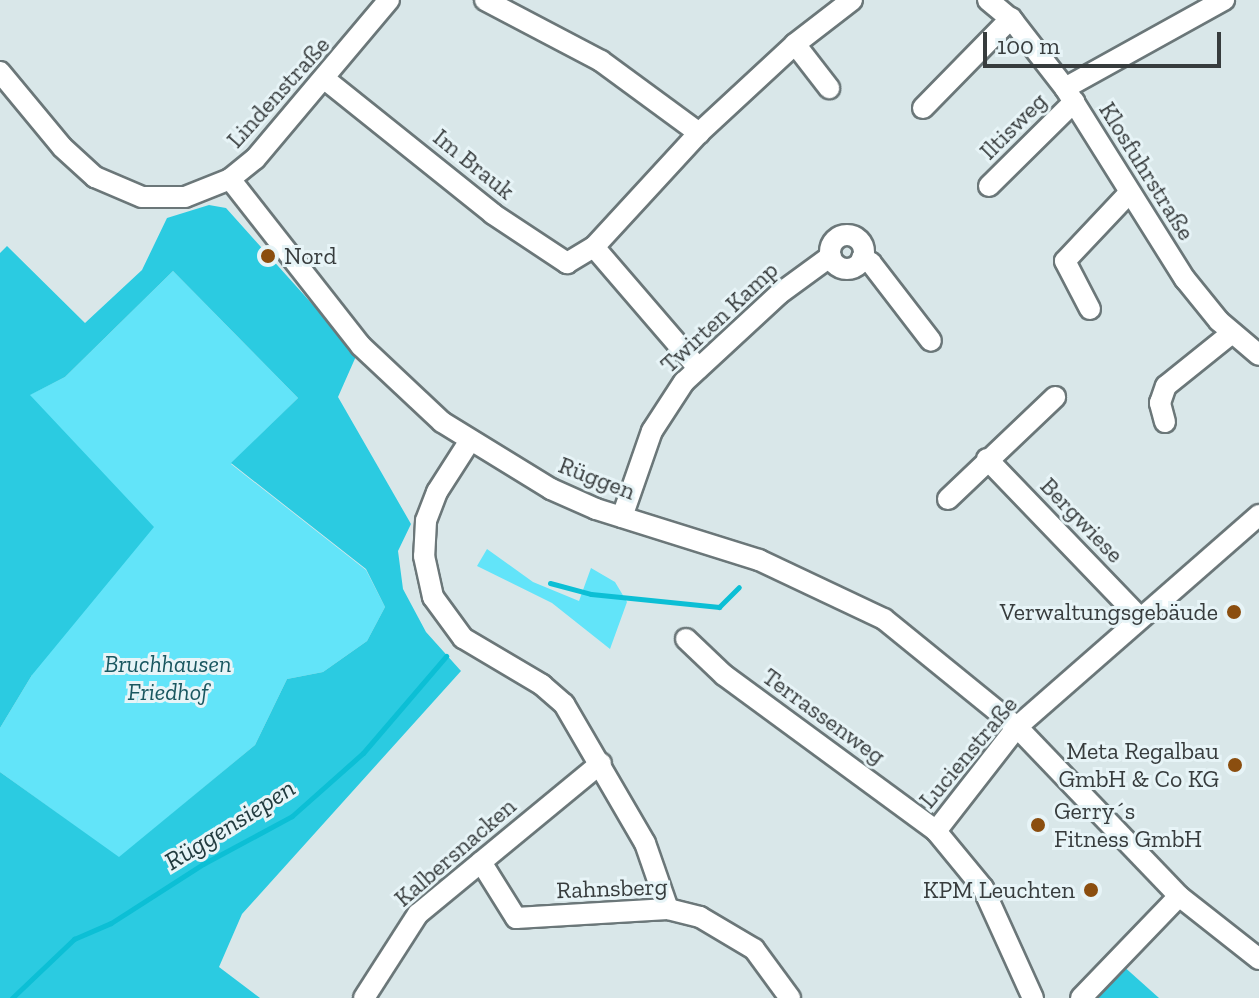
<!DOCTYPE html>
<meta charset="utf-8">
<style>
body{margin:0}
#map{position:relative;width:1259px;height:998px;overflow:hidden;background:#d9e7e9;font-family:"Zilla Slab",serif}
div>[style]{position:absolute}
.green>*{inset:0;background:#62e4f9}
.forest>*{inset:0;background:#2bcbe1}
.stream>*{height:5px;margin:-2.5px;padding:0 2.5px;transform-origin:2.5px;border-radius:2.5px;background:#0cbfd5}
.roads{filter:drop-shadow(2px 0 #6b7779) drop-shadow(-2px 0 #6b7779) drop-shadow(0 2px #6b7779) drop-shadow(0 -2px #6b7779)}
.street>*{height:20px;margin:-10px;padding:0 10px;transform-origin:10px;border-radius:10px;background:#fff}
.street>.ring{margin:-10px;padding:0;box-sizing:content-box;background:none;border:20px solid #fff;border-radius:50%}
.dots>*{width:22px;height:22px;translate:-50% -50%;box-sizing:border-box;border:4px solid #e7f4f7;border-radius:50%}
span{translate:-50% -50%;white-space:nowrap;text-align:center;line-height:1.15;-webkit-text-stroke:6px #e7f4f7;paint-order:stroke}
.street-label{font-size:24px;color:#373c3d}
.poi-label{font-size:24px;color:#373c3d}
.left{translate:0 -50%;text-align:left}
.right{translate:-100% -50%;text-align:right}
.park-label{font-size:24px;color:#195760;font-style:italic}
.water-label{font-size:26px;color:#223b3f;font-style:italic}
.scale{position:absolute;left:983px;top:32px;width:238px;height:36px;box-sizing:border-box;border:4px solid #373c3d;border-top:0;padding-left:10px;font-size:24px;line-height:28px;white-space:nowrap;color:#373c3d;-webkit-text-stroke:6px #e7f4f7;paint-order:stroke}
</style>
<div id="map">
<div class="green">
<i style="clip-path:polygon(173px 271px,298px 398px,231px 464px,366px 570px,385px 607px,367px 641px,323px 672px,287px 679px,255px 745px,119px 858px,0 772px,0 728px,32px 675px,29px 395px,65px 377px)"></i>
<i style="clip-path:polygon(487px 549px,533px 582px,579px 601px,591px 568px,615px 582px,627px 602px,610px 649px,552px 603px,477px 566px)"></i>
</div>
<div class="forest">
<i style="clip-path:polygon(209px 205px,226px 208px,357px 354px,338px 397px,411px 524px,398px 551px,403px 589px,426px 632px,461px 671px,242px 914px,219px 967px,260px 998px,0 998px,0 772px,119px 857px,255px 745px,287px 679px,323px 672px,367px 641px,385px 607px,366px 569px,231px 463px,298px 398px,173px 271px,65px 377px,30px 395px,154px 527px,32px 675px,0 728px,0 253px,7px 246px,85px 323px,142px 270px,167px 218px)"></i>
<i style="clip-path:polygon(1121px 964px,1159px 998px,1088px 998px)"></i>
</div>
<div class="stream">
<i style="left:550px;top:583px;width:42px;rotate:15deg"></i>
<i style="left:591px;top:594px;width:129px;rotate:5.8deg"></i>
<i style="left:719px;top:607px;width:28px;rotate:-45deg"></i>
<i style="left:12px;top:998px;width:86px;rotate:-43.6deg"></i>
<i style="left:74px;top:939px;width:40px;rotate:-23.4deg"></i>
<i style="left:111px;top:923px;width:109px;rotate:-32.7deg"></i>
<i style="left:203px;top:864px;width:101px;rotate:-28.3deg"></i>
<i style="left:292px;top:816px;width:95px;rotate:-41.6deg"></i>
<i style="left:363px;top:753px;width:128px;rotate:-49.4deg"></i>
</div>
<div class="roads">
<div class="street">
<i style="left:485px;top:0;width:131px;rotate:27.7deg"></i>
<i style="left:601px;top:61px;width:122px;rotate:36.3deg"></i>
<i style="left:988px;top:0;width:33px;rotate:40deg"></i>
<i style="left:1013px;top:21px;width:85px;rotate:52.2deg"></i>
<i style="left:1065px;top:88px;width:226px;rotate:57.9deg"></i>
<i style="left:1185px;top:279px;width:54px;rotate:51deg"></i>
<i style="left:1219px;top:321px;width:52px;rotate:40.4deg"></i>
<i style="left:795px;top:44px;width:56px;rotate:52.3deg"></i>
<i style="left:0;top:72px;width:97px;rotate:50.4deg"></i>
<i style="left:62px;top:147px;width:45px;rotate:42.3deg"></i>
<i style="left:95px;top:177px;width:51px;rotate:23.1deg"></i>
<i style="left:142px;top:197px;width:43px"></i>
<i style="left:185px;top:197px;width:48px;rotate:-21.8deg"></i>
<i style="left:230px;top:179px;width:32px;rotate:-39deg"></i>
<i style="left:255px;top:159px;width:208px;rotate:-49.9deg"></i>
<i style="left:326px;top:80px;width:214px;rotate:38.7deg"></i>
<i style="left:493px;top:214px;width:89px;rotate:33.5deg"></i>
<i style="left:567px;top:263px;width:31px;rotate:-31deg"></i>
<i style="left:594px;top:247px;width:155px;rotate:-47.4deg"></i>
<i style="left:699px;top:133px;width:131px;rotate:-42.8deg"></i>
<i style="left:795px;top:44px;width:72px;rotate:-37.7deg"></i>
<i style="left:1065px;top:88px;width:182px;rotate:-29deg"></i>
<i style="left:923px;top:108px;width:126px;rotate:-45.6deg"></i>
<i style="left:230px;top:179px;width:212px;rotate:51.9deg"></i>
<i style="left:361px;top:346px;width:111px;rotate:43.2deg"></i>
<i style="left:442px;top:422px;width:128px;rotate:31.6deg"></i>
<i style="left:551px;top:489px;width:49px;rotate:24deg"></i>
<i style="left:596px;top:509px;width:171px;rotate:17.4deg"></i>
<i style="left:759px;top:560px;width:138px;rotate:25.3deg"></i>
<i style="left:884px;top:619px;width:171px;rotate:39.1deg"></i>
<i style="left:1017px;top:727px;width:234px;rotate:46.2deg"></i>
<i style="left:1179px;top:896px;width:102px;rotate:38.2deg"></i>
<i style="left:989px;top:186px;width:120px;rotate:-44.7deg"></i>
<i class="ring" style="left:830px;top:235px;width:14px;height:14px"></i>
<i style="left:594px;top:247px;width:160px;rotate:49.3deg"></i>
<i style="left:862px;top:258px;width:10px;rotate:29deg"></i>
<i style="left:871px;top:263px;width:98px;rotate:52.4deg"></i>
<i style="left:1090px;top:309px;width:54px;rotate:-117.5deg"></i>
<i style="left:1065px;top:261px;width:93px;rotate:-46.7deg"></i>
<i style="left:1165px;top:422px;width:20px;rotate:-105deg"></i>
<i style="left:1160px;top:403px;width:18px;rotate:-71deg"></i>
<i style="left:1166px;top:386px;width:85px;rotate:-38.8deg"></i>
<i style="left:469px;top:442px;width:59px;rotate:122.6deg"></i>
<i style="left:437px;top:492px;width:31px;rotate:111deg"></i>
<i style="left:426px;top:521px;width:35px;rotate:93deg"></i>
<i style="left:424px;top:556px;width:42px;rotate:77.6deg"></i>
<i style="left:433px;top:597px;width:51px;rotate:53.8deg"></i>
<i style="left:463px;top:638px;width:92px;rotate:30.7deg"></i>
<i style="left:542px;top:685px;width:29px;rotate:41deg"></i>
<i style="left:564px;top:704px;width:161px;rotate:59.8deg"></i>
<i style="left:645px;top:843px;width:70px;rotate:70.8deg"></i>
<i style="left:987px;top:459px;width:219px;rotate:46.1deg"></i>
<i style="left:948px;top:499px;width:148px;rotate:-43.6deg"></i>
<i style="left:622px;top:517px;width:91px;rotate:-70.8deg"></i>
<i style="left:652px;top:431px;width:59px;rotate:-56.9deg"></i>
<i style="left:684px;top:382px;width:129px;rotate:-42.8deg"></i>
<i style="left:779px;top:294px;width:64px;rotate:-36.2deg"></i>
<i style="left:686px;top:639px;width:52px;rotate:43.5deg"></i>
<i style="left:724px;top:675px;width:263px;rotate:36.3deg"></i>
<i style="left:936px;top:831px;width:74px;rotate:50.5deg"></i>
<i style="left:983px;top:888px;width:121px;rotate:65.6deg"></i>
<i style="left:936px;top:831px;width:132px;rotate:-52.1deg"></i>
<i style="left:1017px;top:727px;width:322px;rotate:-41.2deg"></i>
<i style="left:481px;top:862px;width:66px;rotate:58deg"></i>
<i style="left:516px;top:918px;width:152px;rotate:-3.4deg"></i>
<i style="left:668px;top:909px;width:33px;rotate:14deg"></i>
<i style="left:700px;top:917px;width:63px;rotate:30.7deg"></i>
<i style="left:754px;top:949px;width:61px;rotate:53.7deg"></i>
<i style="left:364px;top:998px;width:100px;rotate:-57.3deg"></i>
<i style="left:418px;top:914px;width:237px;rotate:-39.5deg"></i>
<i style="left:1081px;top:998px;width:141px;rotate:-46.1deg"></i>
</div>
</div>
<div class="dots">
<i style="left:268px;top:256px;background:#8b4e0f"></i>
<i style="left:1234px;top:612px;background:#8b4e0f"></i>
<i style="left:1235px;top:765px;background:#8b4e0f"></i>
<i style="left:1038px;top:825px;background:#8b4e0f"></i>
<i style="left:1091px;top:890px;background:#8b4e0f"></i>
</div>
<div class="street-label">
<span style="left:278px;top:92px;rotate:-48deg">Lindenstraße</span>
<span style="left:1013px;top:126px;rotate:-45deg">Iltisweg</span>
<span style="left:474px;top:164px;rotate:39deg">Im Brauk</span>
<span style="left:1147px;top:171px;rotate:58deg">Klosfuhrstraße</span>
<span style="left:719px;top:317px;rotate:-43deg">Twirten Kamp</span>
<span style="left:597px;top:478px;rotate:21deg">Rüggen</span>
<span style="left:1082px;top:520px;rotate:46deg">Bergwiese</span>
<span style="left:824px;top:716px;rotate:36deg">Terrassenweg</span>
<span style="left:968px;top:752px;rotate:-50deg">Lucienstraße</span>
<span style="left:455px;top:852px;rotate:-41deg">Kalbersnacken</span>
<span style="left:612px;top:888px;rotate:-2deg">Rahnsberg</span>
</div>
<div class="poi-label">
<span class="left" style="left:284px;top:256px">Nord</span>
<span class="right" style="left:1218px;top:612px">Verwaltungsgebäude</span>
<span class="right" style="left:1219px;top:765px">Meta Regalbau<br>GmbH &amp; Co KG</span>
<span class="left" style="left:1054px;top:825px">Gerry´s<br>Fitness GmbH</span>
<span class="right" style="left:1075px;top:890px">KPM Leuchten</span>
</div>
<div class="park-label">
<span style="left:168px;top:678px">Bruchhausen<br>Friedhof</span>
</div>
<div class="water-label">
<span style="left:230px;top:825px;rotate:-32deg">Rüggensiepen</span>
</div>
<div class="scale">100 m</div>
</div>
